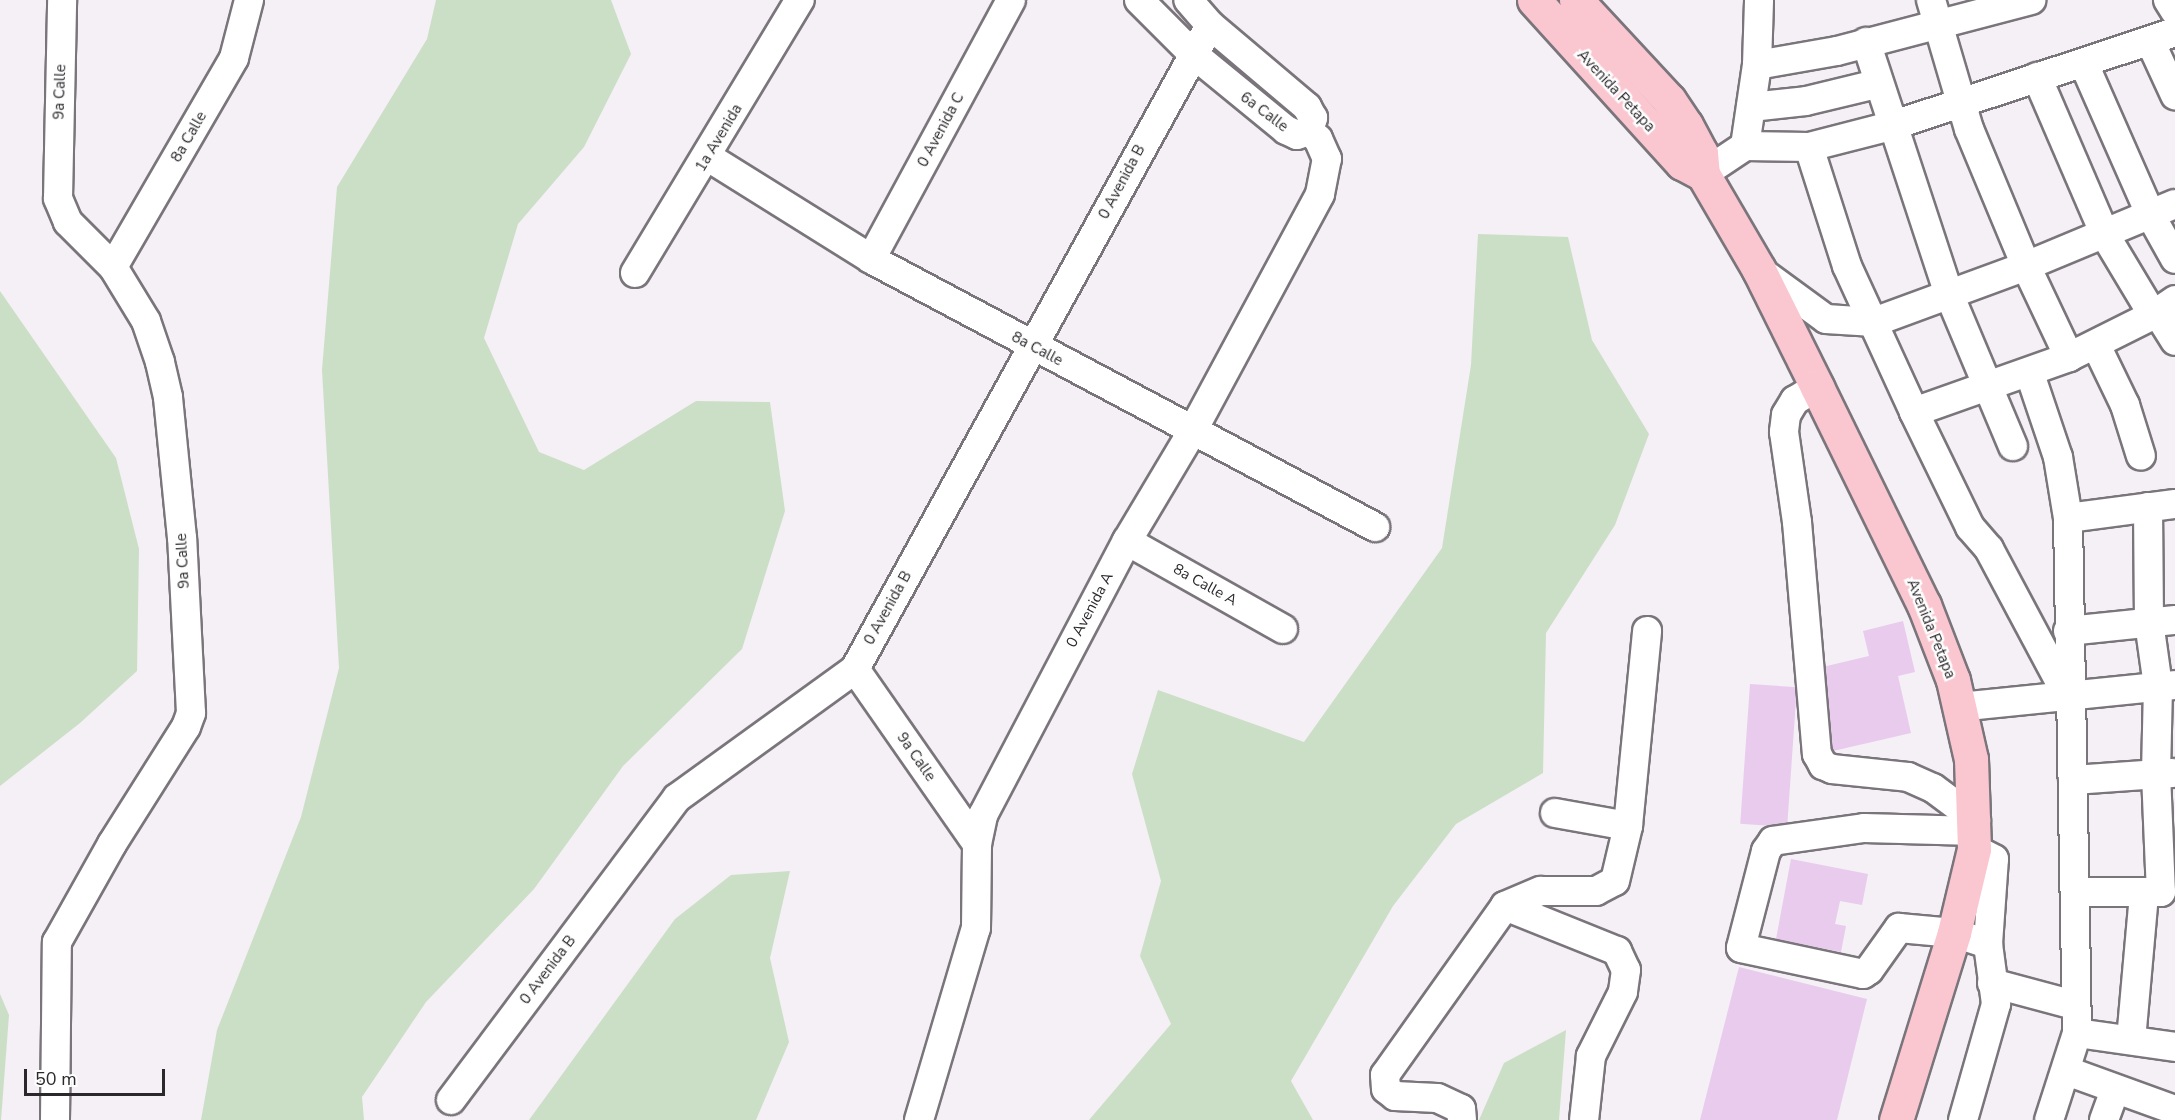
<!DOCTYPE html>
<style>
body{margin:0}
#map{position:relative;width:2175px;height:1120px;overflow:hidden;background:#f5eff6;font-family:"Nunito Sans",sans-serif}
div>[style]{position:absolute}
.green>*{inset:0;background:#cbdfc6}
.building>*{inset:0;background:#e8cbed;transform-origin:0 0}
.roads{filter:drop-shadow(2px 0 #7a757b) drop-shadow(-2px 0 #7a757b) drop-shadow(0 2px #7a757b) drop-shadow(0 -2px #7a757b)}
.minor>*{height:28px;margin:-14px;padding:0 14px;transform-origin:14px;border-radius:14px;background:#fff}
.major>*{height:33px;margin:-16.5px;padding:0 16.5px;transform-origin:16.5px;border-radius:16.5px;background:#fac7d1}
span{translate:-50% -50%;white-space:nowrap;text-align:center;line-height:1.15;-webkit-text-stroke:5px #fefefe;paint-order:stroke}
.street-label{font-size:15px;color:#2a282b}
.scale{position:absolute;left:24px;top:1069px;width:141px;height:27px;box-sizing:border-box;border:3px solid #2a282b;border-top:0;padding-left:8px;font-size:18px;line-height:21px;white-space:nowrap;color:#2a282b;-webkit-text-stroke:4px #fefefe;paint-order:stroke}
</style>
<div id="map">
<div class="green">
<i style="clip-path:polygon(436px 0,611px 0,631px 54px,584px 147px,518px 224px,484px 338px,539px 452px,584px 470px,696px 401px,770px 402px,785px 511px,742px 649px,623px 766px,534px 889px,426px 1002px,362px 1097px,364px 1120px,201px 1120px,217px 1030px,301px 817px,339px 668px,322px 370px,337px 187px,427px 39px)"></i>
<i style="clip-path:polygon(1478px 234px,1568px 237px,1592px 340px,1649px 434px,1615px 525px,1546px 633px,1543px 773px,1456px 824px,1393px 906px,1291px 1081px,1313px 1120px,1089px 1120px,1171px 1024px,1140px 956px,1161px 881px,1132px 774px,1158px 690px,1304px 742px,1442px 548px,1471px 365px)"></i>
<i style="clip-path:polygon(0 291px,116px 458px,139px 549px,137px 671px,80px 723px,0 786px)"></i>
<i style="clip-path:polygon(790px 871px,770px 958px,789px 1042px,756px 1120px,529px 1120px,675px 919px,731px 875px)"></i>
<i style="clip-path:polygon(0 994px,9px 1015px,1px 1120px,0 1120px)"></i>
<i style="clip-path:polygon(1566px 1030px,1559px 1120px,1479px 1120px,1504px 1063px)"></i>
</div>
<div class="building">
<i style="clip-path:polygon(1903px 621px,1915px 672px,1898px 676px,1911px 733px,1833px 751px,1814px 669px,1869px 656px,1863px 631px)"></i>
<i style="left:1750px;top:684px;width:47px;height:140px;rotate:4deg"></i>
<i style="clip-path:polygon(1791px 859px,1868px 874px,1862px 905px,1840px 901px,1835px 924px,1846px 926px,1841px 952px,1776px 939px)"></i>
<i style="clip-path:polygon(1739px 967px,1867px 999px,1837px 1120px,1700px 1120px)"></i>
</div>
<div class="roads">
<div class="minor">
<i style="left:1139px;top:0;width:75px;rotate:45deg"></i>
<i style="left:1192px;top:53px;width:122px;rotate:39.3deg"></i>
<i style="left:1286px;top:130px;width:12px;rotate:24deg"></i>
<i style="left:1297px;top:135px;width:13px;rotate:-18deg"></i>
<i style="left:1309px;top:131px;width:14px;rotate:-73deg"></i>
<i style="left:1313px;top:118px;width:13px;rotate:-119deg"></i>
<i style="left:1307px;top:107px;width:127px;rotate:-139.8deg"></i>
<i style="left:1210px;top:25px;width:33px;rotate:-131deg"></i>
<i style="left:1931px;top:0;width:134px;rotate:73.6deg"></i>
<i style="left:1969px;top:129px;width:148px;rotate:67.4deg"></i>
<i style="left:2026px;top:266px;width:101px;rotate:64.7deg"></i>
<i style="left:2168px;top:0;width:13px;rotate:58deg"></i>
<i style="left:2150px;top:41px;width:60px;rotate:65.2deg"></i>
<i style="left:1866px;top:42px;width:265px;rotate:71.8deg"></i>
<i style="left:1949px;top:294px;width:165px;rotate:67.2deg"></i>
<i style="left:2084px;top:64px;width:166px;rotate:66.2deg"></i>
<i style="left:2151px;top:216px;width:49px;rotate:60.8deg"></i>
<i style="left:1757px;top:65px;width:81px;rotate:-9.9deg"></i>
<i style="left:1837px;top:51px;width:201px;rotate:-14.7deg"></i>
<i style="left:2037px;top:77px;width:172px;rotate:66.7deg"></i>
<i style="left:2105px;top:235px;width:93px;rotate:59deg"></i>
<i style="left:1751px;top:107px;width:55px;rotate:-6.2deg"></i>
<i style="left:1806px;top:101px;width:73px;rotate:-13.5deg"></i>
<i style="left:1745px;top:146px;width:82px;rotate:-81.6deg"></i>
<i style="left:1757px;top:65px;width:65px;rotate:-88.2deg"></i>
<i style="left:1809px;top:147px;width:125px;rotate:72.3deg"></i>
<i style="left:1847px;top:266px;width:161px;rotate:65.3deg"></i>
<i style="left:1914px;top:412px;width:128px;rotate:64deg"></i>
<i style="left:1970px;top:527px;width:29px;rotate:49deg"></i>
<i style="left:1989px;top:549px;width:166px;rotate:61.9deg"></i>
<i style="left:708px;top:157px;width:192px;rotate:32deg"></i>
<i style="left:871px;top:259px;width:571px;rotate:28deg"></i>
<i style="left:1703px;top:174px;width:50px;rotate:-33.7deg"></i>
<i style="left:1745px;top:146px;width:64px;rotate:0.9deg"></i>
<i style="left:1809px;top:147px;width:85px;rotate:-14.4deg"></i>
<i style="left:1891px;top:126px;width:299px;rotate:-18.3deg"></i>
<i style="left:871px;top:259px;width:294px;rotate:-61.6deg"></i>
<i style="left:113px;top:267px;width:241px;rotate:-59.9deg"></i>
<i style="left:234px;top:58px;width:60px;rotate:-75.5deg"></i>
<i style="left:1759px;top:270px;width:83px;rotate:36.2deg"></i>
<i style="left:1826px;top:319px;width:48px;rotate:3.6deg"></i>
<i style="left:1874px;top:322px;width:162px;rotate:-20.2deg"></i>
<i style="left:2026px;top:266px;width:161px;rotate:-22.6deg"></i>
<i style="left:635px;top:273px;width:319px;rotate:-58.9deg"></i>
<i style="left:2157px;top:312px;width:34px;rotate:58deg"></i>
<i style="left:2096px;top:345px;width:67px;rotate:64.2deg"></i>
<i style="left:2125px;top:405px;width:53px;rotate:72.6deg"></i>
<i style="left:2030px;top:374px;width:88px;rotate:71.4deg"></i>
<i style="left:2058px;top:457px;width:62px;rotate:80.7deg"></i>
<i style="left:2068px;top:518px;width:515px;rotate:89deg"></i>
<i style="left:2077px;top:1033px;width:91px;rotate:107.8deg"></i>
<i style="left:1817px;top:387px;width:26px;rotate:149deg"></i>
<i style="left:1795px;top:400px;width:17px;rotate:121deg"></i>
<i style="left:1786px;top:415px;width:17px;rotate:97deg"></i>
<i style="left:1784px;top:432px;width:91px;rotate:81.8deg"></i>
<i style="left:1797px;top:522px;width:233px;rotate:85.1deg"></i>
<i style="left:1817px;top:754px;width:13px;rotate:61deg"></i>
<i style="left:1823px;top:765px;width:10px;rotate:24deg"></i>
<i style="left:1832px;top:769px;width:76px;rotate:6deg"></i>
<i style="left:1908px;top:777px;width:27px;rotate:24deg"></i>
<i style="left:1933px;top:788px;width:54px;rotate:36.7deg"></i>
<i style="left:1914px;top:412px;width:164px;rotate:-19.5deg"></i>
<i style="left:2069px;top:357px;width:94px;rotate:-26.6deg"></i>
<i style="left:2153px;top:315px;width:27px;rotate:-34deg"></i>
<i style="left:2148px;top:507px;width:115px;rotate:89.5deg"></i>
<i style="left:2149px;top:622px;width:65px;rotate:82deg"></i>
<i style="left:2158px;top:686px;width:88px;rotate:91.3deg"></i>
<i style="left:2156px;top:774px;width:118px;rotate:87.6deg"></i>
<i style="left:2068px;top:518px;width:108px;rotate:-7.5deg"></i>
<i style="left:1127px;top:541px;width:179px;rotate:29.4deg"></i>
<i style="left:2068px;top:631px;width:108px;rotate:-5.9deg"></i>
<i style="left:855px;top:669px;width:213px;rotate:55.1deg"></i>
<i style="left:1959px;top:707px;width:217px;rotate:-5.8deg"></i>
<i style="left:2073px;top:780px;width:100px;rotate:-4deg"></i>
<i style="left:1555px;top:813px;width:74px;rotate:10.1deg"></i>
<i style="left:1975px;top:831px;width:111px;rotate:-178.5deg"></i>
<i style="left:1864px;top:828px;width:92px;rotate:171.9deg"></i>
<i style="left:1773px;top:841px;width:12px;rotate:125deg"></i>
<i style="left:1766px;top:851px;width:100px;rotate:104.5deg"></i>
<i style="left:1741px;top:948px;width:125px;rotate:12deg"></i>
<i style="left:1863px;top:974px;width:7px;rotate:-34deg"></i>
<i style="left:1869px;top:970px;width:52px;rotate:-54.5deg"></i>
<i style="left:1899px;top:928px;width:55px;rotate:5.2deg"></i>
<i style="left:1954px;top:933px;width:36px;rotate:18deg"></i>
<i style="left:2076px;top:892px;width:85px"></i>
<i style="left:1505px;top:906px;width:121px;rotate:21.9deg"></i>
<i style="left:1617px;top:951px;width:21px;rotate:65deg"></i>
<i style="left:1626px;top:970px;width:22px;rotate:98deg"></i>
<i style="left:1623px;top:992px;width:72px;rotate:116.6deg"></i>
<i style="left:1591px;top:1056px;width:64px;rotate:96.2deg"></i>
<i style="left:1992px;top:983px;width:85px;rotate:15deg"></i>
<i style="left:2077px;top:1033px;width:99px;rotate:8.1deg"></i>
<i style="left:2131px;top:1040px;width:147px;rotate:-84.9deg"></i>
<i style="left:2067px;top:1071px;width:115px;rotate:19.9deg"></i>
<i style="left:451px;top:1100px;width:377px;rotate:-53.2deg"></i>
<i style="left:677px;top:798px;width:220px;rotate:-35.9deg"></i>
<i style="left:855px;top:669px;width:735px;rotate:-61.13deg"></i>
<i style="left:55px;top:1120px;width:178px;rotate:-89.4deg"></i>
<i style="left:57px;top:942px;width:112px;rotate:-60.7deg"></i>
<i style="left:112px;top:844px;width:138px;rotate:-57.7deg"></i>
<i style="left:186px;top:727px;width:15px;rotate:-70deg"></i>
<i style="left:191px;top:713px;width:175px;rotate:-92.9deg"></i>
<i style="left:182px;top:538px;width:142px;rotate:-95.7deg"></i>
<i style="left:168px;top:397px;width:36px;rotate:-103deg"></i>
<i style="left:160px;top:362px;width:43px;rotate:-108.9deg"></i>
<i style="left:146px;top:321px;width:63px;rotate:-121.4deg"></i>
<i style="left:113px;top:267px;width:64px;rotate:-135deg"></i>
<i style="left:68px;top:222px;width:26px;rotate:-113deg"></i>
<i style="left:58px;top:198px;width:198px;rotate:-88.8deg"></i>
<i style="left:919px;top:1120px;width:200px;rotate:-73.5deg"></i>
<i style="left:976px;top:928px;width:84px;rotate:-89.3deg"></i>
<i style="left:977px;top:844px;width:30px;rotate:-78deg"></i>
<i style="left:983px;top:815px;width:310px;rotate:-62.3deg"></i>
<i style="left:1127px;top:541px;width:127px;rotate:-59.2deg"></i>
<i style="left:1192px;top:432px;width:270px;rotate:-61.7deg"></i>
<i style="left:1320px;top:194px;width:36px;rotate:-79deg"></i>
<i style="left:1327px;top:159px;width:22px;rotate:-114deg"></i>
<i style="left:1318px;top:139px;width:12px;rotate:-138deg"></i>
<i style="left:1462px;top:1120px;width:11px;rotate:-95deg"></i>
<i style="left:1461px;top:1109px;width:26px;rotate:-155deg"></i>
<i style="left:1437px;top:1098px;width:42px;rotate:-177.3deg"></i>
<i style="left:1395px;top:1096px;width:11px;rotate:-142deg"></i>
<i style="left:1386px;top:1089px;width:14px;rotate:-94deg"></i>
<i style="left:1385px;top:1075px;width:207px;rotate:-54.6deg"></i>
<i style="left:1505px;top:906px;width:39px;rotate:-23deg"></i>
<i style="left:1541px;top:891px;width:55px"></i>
<i style="left:1596px;top:891px;width:21px;rotate:-28deg"></i>
<i style="left:1615px;top:881px;width:57px;rotate:-76.7deg"></i>
<i style="left:1628px;top:826px;width:196px;rotate:-84.4deg"></i>
<i style="left:1963px;top:1120px;width:121px;rotate:-74.1deg"></i>
<i style="left:1996px;top:1004px;width:61px;rotate:-97.6deg"></i>
<i style="left:1988px;top:944px;width:85px;rotate:-86deg"></i>
<i style="left:1994px;top:859px;width:22px;rotate:-153deg"></i>
<i style="left:2104px;top:1120px;width:32px;rotate:-70deg"></i>
</div>
<div class="major">
<i style="left:1534px;top:0;width:220px;rotate:47.8deg"></i>
<i style="left:1682px;top:163px;width:24px;rotate:28deg"></i>
<i style="left:1576px;top:0;width:137px;rotate:47.1deg"></i>
<i style="left:1669px;top:100px;width:30px;rotate:56deg"></i>
<i style="left:1686px;top:125px;width:32px;rotate:62deg"></i>
<i style="left:1701px;top:153px;width:21px;rotate:85deg"></i>
<i style="left:1703px;top:174px;width:111px;rotate:59.7deg"></i>
<i style="left:1759px;top:270px;width:131px;rotate:63.6deg"></i>
<i style="left:1817px;top:387px;width:243px;rotate:63.9deg"></i>
<i style="left:1924px;top:605px;width:80px;rotate:68.9deg"></i>
<i style="left:1953px;top:680px;width:81px;rotate:77.2deg"></i>
<i style="left:1971px;top:759px;width:90px;rotate:88.1deg"></i>
<i style="left:1974px;top:849px;width:86px;rotate:103.4deg"></i>
<i style="left:1954px;top:933px;width:196px;rotate:107.2deg"></i>
</div>
</div>
<div class="street-label">
<span style="left:1616px;top:91px;rotate:47deg">Avenida Petapa</span>
<span style="left:60px;top:92px;rotate:-88deg">9a Calle</span>
<span style="left:1264px;top:112px;rotate:37deg">6a Calle</span>
<span style="left:941px;top:130px;rotate:-62deg">0 Avenida C</span>
<span style="left:189px;top:137px;rotate:-60deg">8a Calle</span>
<span style="left:719px;top:138px;rotate:-59deg">1a Avenida</span>
<span style="left:1122px;top:182px;rotate:-62deg">0 Avenida B</span>
<span style="left:1037px;top:349px;rotate:28deg">8a Calle</span>
<span style="left:183px;top:561px;rotate:-93deg">9a Calle</span>
<span style="left:1205px;top:585px;rotate:29deg">8a Calle A</span>
<span style="left:888px;top:608px;rotate:-61deg">0 Avenida B</span>
<span style="left:1090px;top:610px;rotate:-62deg">0 Avenida A</span>
<span style="left:1931px;top:629px;rotate:68deg">Avenida Petapa</span>
<span style="left:916px;top:757px;rotate:55deg">9a Calle</span>
<span style="left:548px;top:970px;rotate:-53deg">0 Avenida B</span>
</div>
<div class="scale">50 m</div>
</div>
